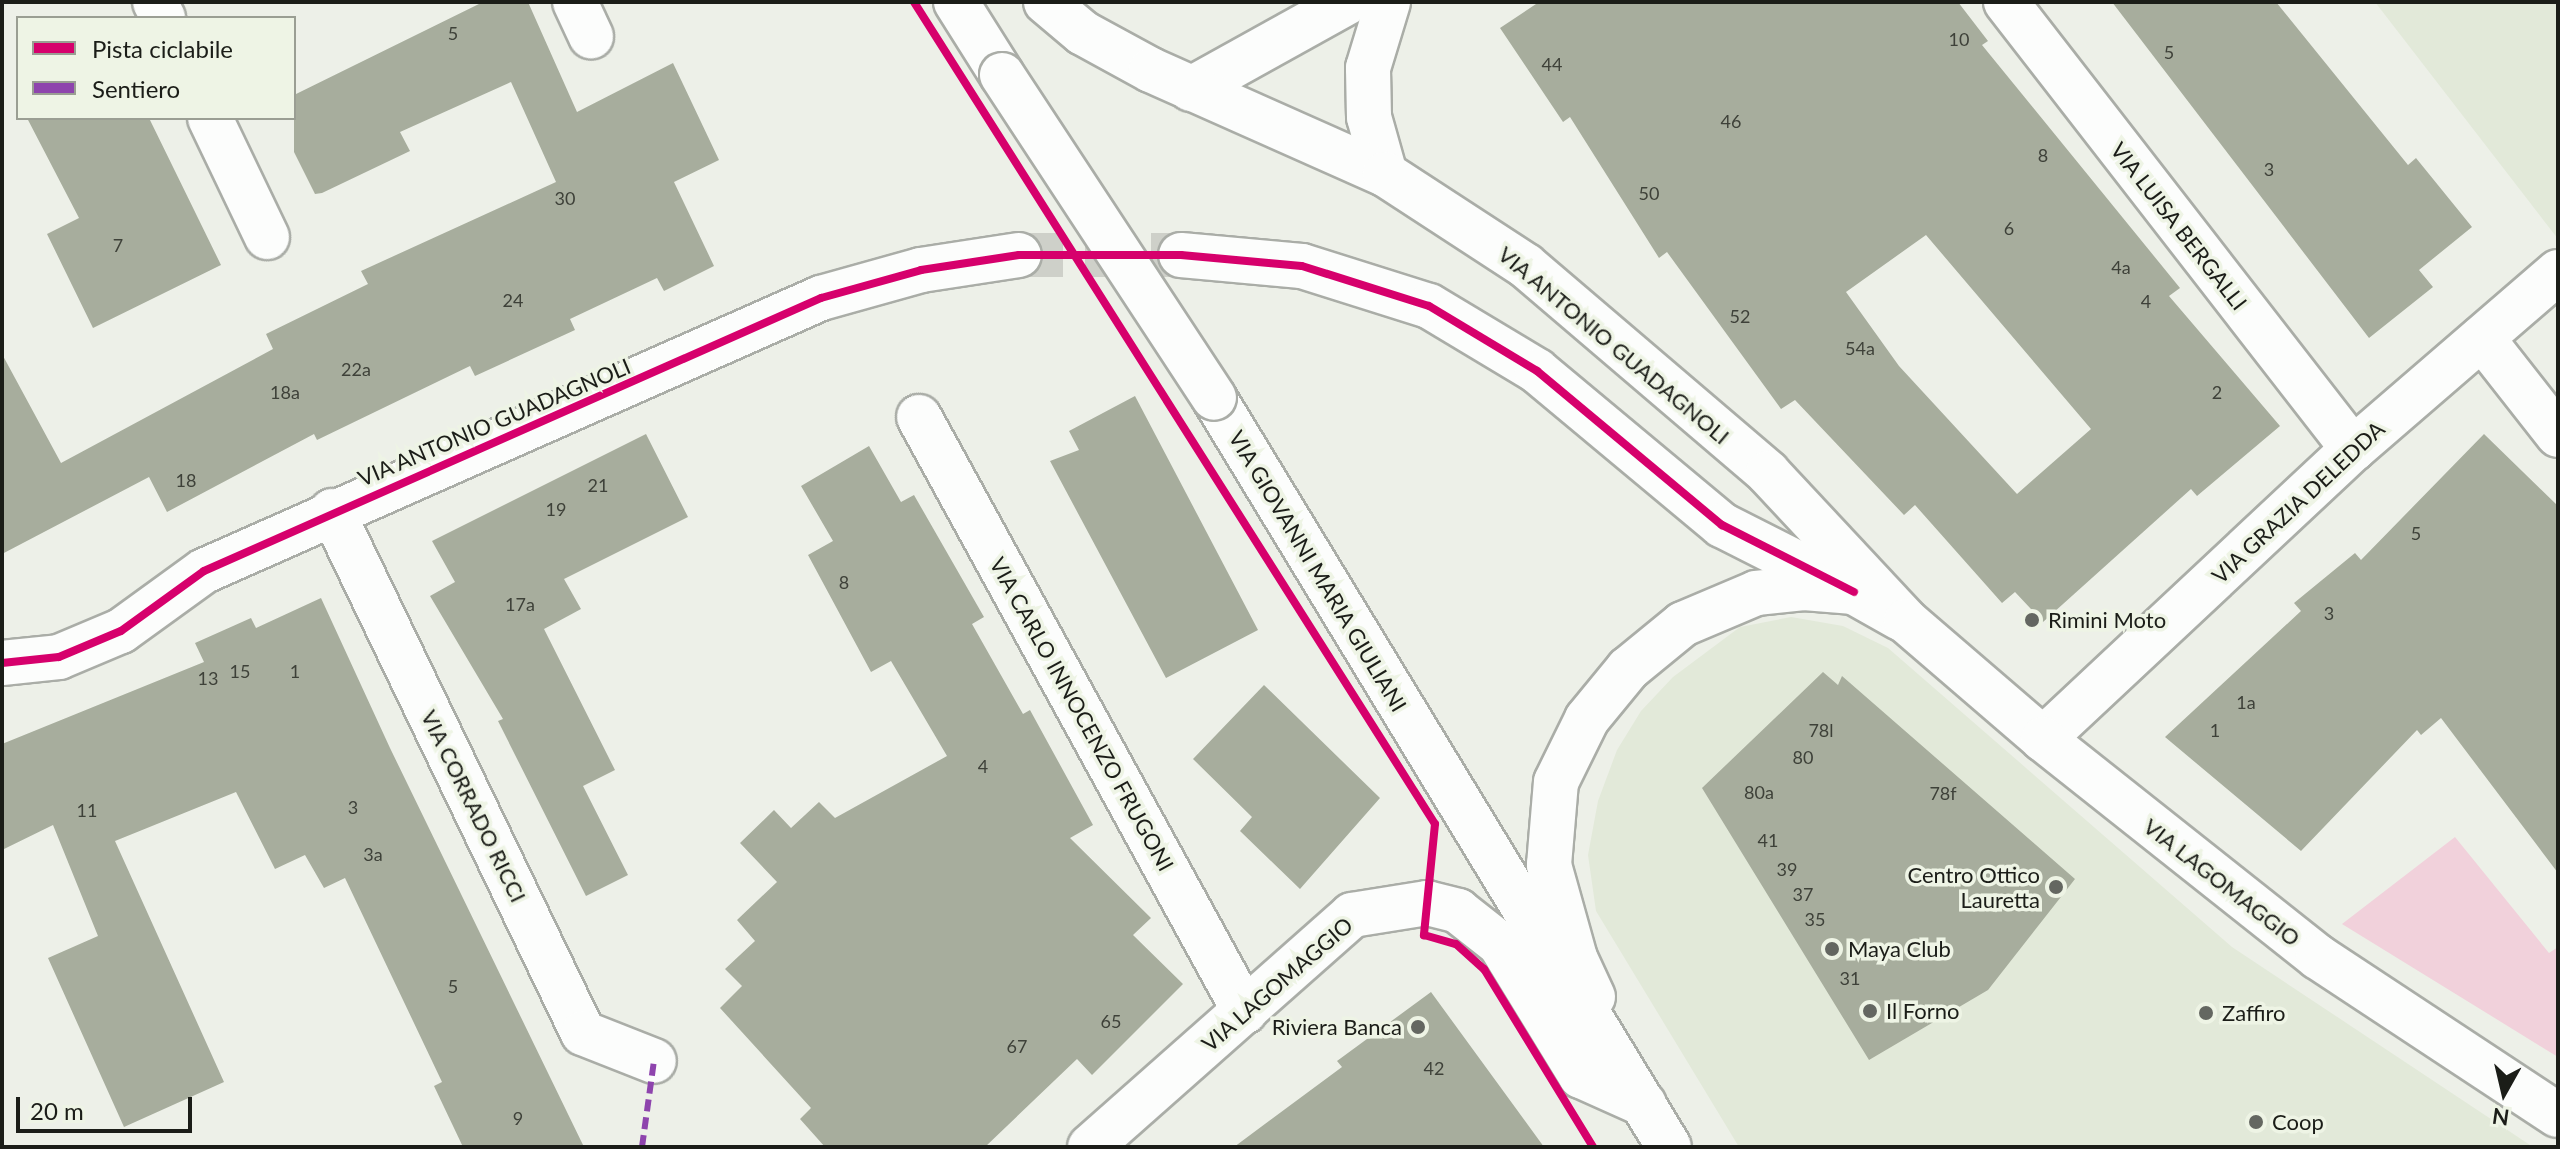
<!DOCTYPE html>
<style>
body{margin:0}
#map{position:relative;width:2560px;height:1149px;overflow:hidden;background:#edf0e8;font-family:Lato,sans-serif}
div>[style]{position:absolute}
.built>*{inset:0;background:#e2e9d9}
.green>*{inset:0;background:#f1d1db}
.building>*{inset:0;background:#a7ad9d}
.minor-tunnel>*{height:44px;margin-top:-22px;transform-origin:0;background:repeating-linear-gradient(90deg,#ced0c9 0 44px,transparent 0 66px)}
.roads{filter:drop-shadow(2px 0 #aaada7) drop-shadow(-2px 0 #aaada7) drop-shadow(0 2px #aaada7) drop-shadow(0 -2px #aaada7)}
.minor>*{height:44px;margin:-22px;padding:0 22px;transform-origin:22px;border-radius:22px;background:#fcfdfc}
.secondary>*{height:44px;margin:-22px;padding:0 22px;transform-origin:22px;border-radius:22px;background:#fcfdfc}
.bridges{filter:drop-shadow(2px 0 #aaada7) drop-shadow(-2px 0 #aaada7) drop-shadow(0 2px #aaada7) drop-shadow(0 -2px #aaada7)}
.secondary-bridge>*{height:44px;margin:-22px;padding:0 22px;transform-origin:22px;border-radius:22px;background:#fcfdfc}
.quiet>*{height:6px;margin-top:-3px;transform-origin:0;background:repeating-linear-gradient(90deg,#8e44ad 0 12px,transparent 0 18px)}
.cycleway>*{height:8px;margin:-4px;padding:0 4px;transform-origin:4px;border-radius:4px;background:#d6006c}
.dots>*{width:22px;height:22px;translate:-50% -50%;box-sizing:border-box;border:4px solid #eef4e5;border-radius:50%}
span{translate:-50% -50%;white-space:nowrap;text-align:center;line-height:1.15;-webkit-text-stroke:7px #eef4e5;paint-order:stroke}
.number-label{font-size:18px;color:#3e4139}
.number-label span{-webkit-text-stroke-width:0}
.street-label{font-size:22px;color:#1b1d18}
.poi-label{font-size:22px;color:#1b1d18}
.left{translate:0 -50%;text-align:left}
.right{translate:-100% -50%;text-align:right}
.frame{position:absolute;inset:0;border:4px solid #1b1d18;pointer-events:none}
.legend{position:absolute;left:16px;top:16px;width:280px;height:104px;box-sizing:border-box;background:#eef4e5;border:2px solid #9a9e93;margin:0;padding:10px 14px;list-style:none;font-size:24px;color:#1b1d18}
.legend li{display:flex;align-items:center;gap:16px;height:40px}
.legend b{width:40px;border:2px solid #9a9e93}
.north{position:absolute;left:2464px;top:1053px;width:80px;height:80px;-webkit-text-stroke:6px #eef4e5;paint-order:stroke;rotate:188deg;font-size:22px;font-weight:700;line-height:32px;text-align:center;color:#1b1d18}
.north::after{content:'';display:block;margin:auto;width:28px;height:36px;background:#1b1d18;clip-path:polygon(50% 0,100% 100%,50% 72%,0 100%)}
.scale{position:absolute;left:16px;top:1097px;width:176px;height:36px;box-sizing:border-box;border:4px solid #1b1d18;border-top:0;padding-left:10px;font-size:24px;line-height:28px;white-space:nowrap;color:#1b1d18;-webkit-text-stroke:6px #eef4e5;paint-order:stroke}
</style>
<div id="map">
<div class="built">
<i style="clip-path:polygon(2375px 2px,2558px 2px,2558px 239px)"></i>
<i style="clip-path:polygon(1791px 617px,1843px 626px,1888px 648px,2232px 947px,2533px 1147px,1739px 1147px,1596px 911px,1588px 855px,1598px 801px,1617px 750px,1641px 711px,1673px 677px,1740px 627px)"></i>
</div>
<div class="green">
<i style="clip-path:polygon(2455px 837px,2549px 953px,2558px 947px,2558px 1057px,2342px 924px)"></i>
</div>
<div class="building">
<i style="clip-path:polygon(483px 2px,528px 2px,577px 112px,673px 63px,719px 160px,674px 182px,714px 266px,664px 291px,657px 278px,570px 319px,575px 330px,475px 376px,470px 366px,317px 440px,314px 434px,167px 512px,149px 477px,2px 554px,2px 354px,61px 463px,273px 349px,266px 334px,368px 284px,361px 271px,556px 182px,511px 82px,400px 132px,410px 151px,322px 193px,315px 194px,294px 152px,294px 95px)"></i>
<i style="clip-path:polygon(evenodd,1539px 2px,1958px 2px,1988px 41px,1982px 45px,2180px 288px,2169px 296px,2280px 426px,2197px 496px,2191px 489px,2043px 622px,2015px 592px,2002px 603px,1915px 505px,1904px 515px,1795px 400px,1781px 409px,1667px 252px,1659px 258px,1570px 117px,1563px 122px,1500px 28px,1539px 2px,1926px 235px,2091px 429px,2017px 494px,1899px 366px,1846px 292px,1926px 235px)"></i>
<i style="clip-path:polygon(2112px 2px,2276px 2px,2408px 165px,2416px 158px,2472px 227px,2419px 270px,2433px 287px,2369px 338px)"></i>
<i style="clip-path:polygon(27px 118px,149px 118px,221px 265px,93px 328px,47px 234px,79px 218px)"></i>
<i style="clip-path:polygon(1135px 396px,1258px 630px,1166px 678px,1050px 461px,1079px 450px,1069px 431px)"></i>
<i style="clip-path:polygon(646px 434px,688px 517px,564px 579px,581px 609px,544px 629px,615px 770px,583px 786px,628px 875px,586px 896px,498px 721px,503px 719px,430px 596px,455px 582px,432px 541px)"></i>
<i style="clip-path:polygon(2484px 434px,2558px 506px,2558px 873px,2441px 718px,2421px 735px,2417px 730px,2301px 851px,2165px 737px,2301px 611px,2294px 603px,2355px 553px,2361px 560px)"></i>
<i style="clip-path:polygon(869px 446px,901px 502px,914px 495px,984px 617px,972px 624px,1023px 714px,1030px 710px,1093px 825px,1070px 838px,1151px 918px,1133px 935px,1183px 984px,1092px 1075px,1077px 1059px,985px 1147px,825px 1147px,800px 1119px,811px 1108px,720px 1008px,742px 986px,725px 969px,755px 941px,737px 920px,777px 882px,740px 843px,774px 810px,791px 828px,819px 802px,835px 818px,947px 756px,891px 661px,871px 672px,808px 555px,833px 541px,801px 486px)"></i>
<i style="clip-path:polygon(321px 598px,390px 748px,584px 1147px,463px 1147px,434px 1086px,442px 1082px,345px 878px,324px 888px,305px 855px,275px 869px,236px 792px,115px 841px,224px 1082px,124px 1127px,48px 958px,98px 936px,53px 825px,2px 850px,2px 744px,204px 662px,195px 643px,251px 618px,256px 628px)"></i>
<i style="clip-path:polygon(1823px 672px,1838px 685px,1842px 676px,2075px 879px,1988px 990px,1869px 1060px,1702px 788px)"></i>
<i style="clip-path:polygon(1264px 685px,1380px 798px,1300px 889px,1240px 831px,1252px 817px,1193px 759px)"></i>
<i style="clip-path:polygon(1431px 992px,1544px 1147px,1234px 1147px,1342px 1067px,1337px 1061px)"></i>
</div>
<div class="minor-tunnel">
<i style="left:1019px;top:255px;width:162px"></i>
</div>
<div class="roads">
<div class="minor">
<i style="left:155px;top:2px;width:18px;rotate:63deg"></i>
<i style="left:575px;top:2px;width:38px;rotate:65deg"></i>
<i style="left:2006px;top:2px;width:566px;rotate:52.18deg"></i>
<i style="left:1191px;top:89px;width:179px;rotate:-29deg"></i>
<i style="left:210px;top:118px;width:132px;rotate:64.4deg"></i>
<i style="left:1385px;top:174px;width:59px;rotate:-105.7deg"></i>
<i style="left:1369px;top:117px;width:49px;rotate:-91.2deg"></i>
<i style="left:1368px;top:68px;width:69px;rotate:-73.1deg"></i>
<i style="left:1181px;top:255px;width:121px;rotate:5.2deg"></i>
<i style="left:1302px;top:266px;width:133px;rotate:17.5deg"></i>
<i style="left:1429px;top:306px;width:126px;rotate:31deg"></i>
<i style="left:1537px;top:371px;width:241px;rotate:39.8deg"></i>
<i style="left:1722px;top:525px;width:137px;rotate:26.9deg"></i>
<i style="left:2482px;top:338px;width:123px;rotate:51.9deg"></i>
<i style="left:919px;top:417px;width:678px;rotate:61.28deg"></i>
<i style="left:332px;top:511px;width:579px;rotate:64.32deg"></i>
<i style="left:583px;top:1033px;width:76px;rotate:21.5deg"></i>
<i style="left:2px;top:663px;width:57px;rotate:-6deg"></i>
<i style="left:59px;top:657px;width:67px;rotate:-22.8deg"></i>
<i style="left:121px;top:631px;width:102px;rotate:-35.9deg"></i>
<i style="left:204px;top:571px;width:675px;rotate:-23.87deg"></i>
<i style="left:821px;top:298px;width:104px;rotate:-15.6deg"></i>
<i style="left:921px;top:270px;width:99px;rotate:-8.7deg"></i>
<i style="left:2043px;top:739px;width:424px;rotate:-43.1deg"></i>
<i style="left:2353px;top:449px;width:271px;rotate:-40.8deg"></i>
<i style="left:1593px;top:997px;width:43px;rotate:-114.8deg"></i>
<i style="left:1575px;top:958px;width:97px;rotate:-105.6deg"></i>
<i style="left:1549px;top:865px;width:83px;rotate:-85.2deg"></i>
<i style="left:1556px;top:782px;width:70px;rotate:-63.8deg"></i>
<i style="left:1587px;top:719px;width:65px;rotate:-50.6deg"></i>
<i style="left:1628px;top:669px;width:71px;rotate:-39.3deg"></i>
<i style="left:1683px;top:624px;width:79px;rotate:-23deg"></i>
<i style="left:1756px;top:593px;width:48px;rotate:-5.9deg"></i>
<i style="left:1804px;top:588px;width:50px;rotate:4.6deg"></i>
<i style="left:1854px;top:592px;width:53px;rotate:29.5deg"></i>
<i style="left:1090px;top:1147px;width:350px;rotate:-41.5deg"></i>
<i style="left:1352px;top:915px;width:76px;rotate:-9.1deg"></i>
<i style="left:1427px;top:903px;width:32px;rotate:14deg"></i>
<i style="left:1458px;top:911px;width:53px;rotate:38.2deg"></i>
<i style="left:1500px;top:944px;width:155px;rotate:58.5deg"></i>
<i style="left:1581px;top:1076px;width:69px;rotate:24deg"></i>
</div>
<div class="secondary">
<i style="left:956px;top:2px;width:86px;rotate:57.8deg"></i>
<i style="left:1046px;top:2px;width:48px;rotate:40deg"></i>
<i style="left:1083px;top:33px;width:77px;rotate:28.6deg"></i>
<i style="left:1151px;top:70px;width:256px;rotate:24deg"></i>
<i style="left:1385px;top:174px;width:168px;rotate:33.1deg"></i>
<i style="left:1526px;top:266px;width:318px;rotate:40.5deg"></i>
<i style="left:1768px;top:473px;width:202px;rotate:47deg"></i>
<i style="left:1906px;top:621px;width:181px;rotate:40.7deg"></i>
<i style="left:2043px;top:739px;width:351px;rotate:38.4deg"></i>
<i style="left:2318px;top:957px;width:287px;rotate:33.4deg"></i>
<i style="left:1214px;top:398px;width:876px;rotate:58.72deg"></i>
</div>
</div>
<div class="bridges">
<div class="secondary-bridge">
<i style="left:1002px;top:75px;width:386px;rotate:56.7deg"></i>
</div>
</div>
<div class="quiet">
<i style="left:642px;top:1147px;width:87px;rotate:-82.1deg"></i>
</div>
<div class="cycleway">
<i style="left:914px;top:2px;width:973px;rotate:57.63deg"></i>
<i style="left:1435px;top:824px;width:112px;rotate:95.7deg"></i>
<i style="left:1424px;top:935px;width:33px;rotate:16deg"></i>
<i style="left:1456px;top:944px;width:38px;rotate:42deg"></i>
<i style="left:1484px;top:969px;width:209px;rotate:58.5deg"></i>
<i style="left:2px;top:663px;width:57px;rotate:-6deg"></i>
<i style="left:59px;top:657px;width:67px;rotate:-22.8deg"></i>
<i style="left:121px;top:631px;width:102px;rotate:-35.9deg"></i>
<i style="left:204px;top:571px;width:675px;rotate:-23.87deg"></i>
<i style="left:821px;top:298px;width:104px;rotate:-15.6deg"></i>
<i style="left:921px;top:270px;width:99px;rotate:-8.7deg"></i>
<i style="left:1019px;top:255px;width:162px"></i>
<i style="left:1181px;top:255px;width:121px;rotate:5.2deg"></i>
<i style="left:1302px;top:266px;width:133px;rotate:17.5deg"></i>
<i style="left:1429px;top:306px;width:126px;rotate:31deg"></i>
<i style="left:1537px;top:371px;width:241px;rotate:39.8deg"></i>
<i style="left:1722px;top:525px;width:148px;rotate:26.9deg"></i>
</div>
<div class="dots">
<i style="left:2032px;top:620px;background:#646761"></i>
<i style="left:2056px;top:887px;background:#646761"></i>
<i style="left:1832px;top:949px;background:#646761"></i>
<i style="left:1870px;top:1011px;background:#646761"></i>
<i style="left:2206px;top:1013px;background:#646761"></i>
<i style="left:1418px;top:1027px;background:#646761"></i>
<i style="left:2256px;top:1122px;background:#646761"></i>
</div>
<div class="number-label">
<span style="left:453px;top:33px">5</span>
<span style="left:1959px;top:39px">10</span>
<span style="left:2169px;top:52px">5</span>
<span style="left:1552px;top:64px">44</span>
<span style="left:1731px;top:121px">46</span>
<span style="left:2043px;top:155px">8</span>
<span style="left:2269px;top:169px">3</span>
<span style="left:1649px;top:193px">50</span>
<span style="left:565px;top:198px">30</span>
<span style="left:2009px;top:228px">6</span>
<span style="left:118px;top:245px">7</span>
<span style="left:2121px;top:267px">4a</span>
<span style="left:513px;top:300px">24</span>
<span style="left:2146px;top:301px">4</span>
<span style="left:1740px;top:316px">52</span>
<span style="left:1860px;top:348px">54a</span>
<span style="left:356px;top:369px">22a</span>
<span style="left:285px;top:392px">18a</span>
<span style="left:2217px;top:392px">2</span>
<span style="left:186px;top:480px">18</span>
<span style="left:598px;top:485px">21</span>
<span style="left:556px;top:509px">19</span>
<span style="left:2416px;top:533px">5</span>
<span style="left:844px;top:582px">8</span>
<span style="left:520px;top:604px">17a</span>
<span style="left:2329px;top:613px">3</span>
<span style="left:240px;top:671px">15</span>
<span style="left:295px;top:671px">1</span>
<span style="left:208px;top:678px">13</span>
<span style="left:2246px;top:702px">1a</span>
<span style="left:1821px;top:730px">78l</span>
<span style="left:2215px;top:730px">1</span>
<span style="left:1803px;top:757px">80</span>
<span style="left:983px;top:766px">4</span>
<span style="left:1759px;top:792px">80a</span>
<span style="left:1943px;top:793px">78f</span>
<span style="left:353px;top:807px">3</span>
<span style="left:87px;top:810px">11</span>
<span style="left:1768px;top:840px">41</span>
<span style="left:373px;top:854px">3a</span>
<span style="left:1787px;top:869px">39</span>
<span style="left:1803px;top:894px">37</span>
<span style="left:1815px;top:919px">35</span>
<span style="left:1850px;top:978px">31</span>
<span style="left:453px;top:986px">5</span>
<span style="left:1111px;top:1021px">65</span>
<span style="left:1017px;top:1046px">67</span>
<span style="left:1434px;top:1068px">42</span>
<span style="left:518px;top:1118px">9</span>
</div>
<div class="street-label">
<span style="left:2179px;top:226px;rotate:52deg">VIA LUISA BERGALLI</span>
<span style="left:1614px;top:345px;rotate:40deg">VIA ANTONIO GUADAGNOLI</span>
<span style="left:494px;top:422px;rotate:-23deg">VIA ANTONIO GUADAGNOLI</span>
<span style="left:2298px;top:502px;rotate:-43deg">VIA GRAZIA DELEDDA</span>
<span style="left:1318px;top:571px;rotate:59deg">VIA GIOVANNI MARIA GIULIANI</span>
<span style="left:1082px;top:714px;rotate:61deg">VIA CARLO INNOCENZO FRUGONI</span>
<span style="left:474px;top:806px;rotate:64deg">VIA CORRADO RICCI</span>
<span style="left:2222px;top:882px;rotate:38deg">VIA LAGOMAGGIO</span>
<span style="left:1277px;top:984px;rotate:-41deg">VIA LAGOMAGGIO</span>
</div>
<div class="poi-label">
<span class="left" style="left:2048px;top:620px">Rimini Moto</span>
<span class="right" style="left:2040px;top:887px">Centro Ottico<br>Lauretta</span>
<span class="left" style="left:1848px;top:949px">Maya Club</span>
<span class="left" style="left:1886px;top:1011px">Il Forno</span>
<span class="left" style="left:2222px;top:1013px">Zaffiro</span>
<span class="right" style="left:1402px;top:1027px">Riviera Banca</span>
<span class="left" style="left:2272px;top:1122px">Coop</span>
</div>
<div class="frame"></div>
<ul class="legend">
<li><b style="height:10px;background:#d6006c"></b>Pista ciclabile</li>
<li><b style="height:10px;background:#8e44ad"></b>Sentiero</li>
</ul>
<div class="north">N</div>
<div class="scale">20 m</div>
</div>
